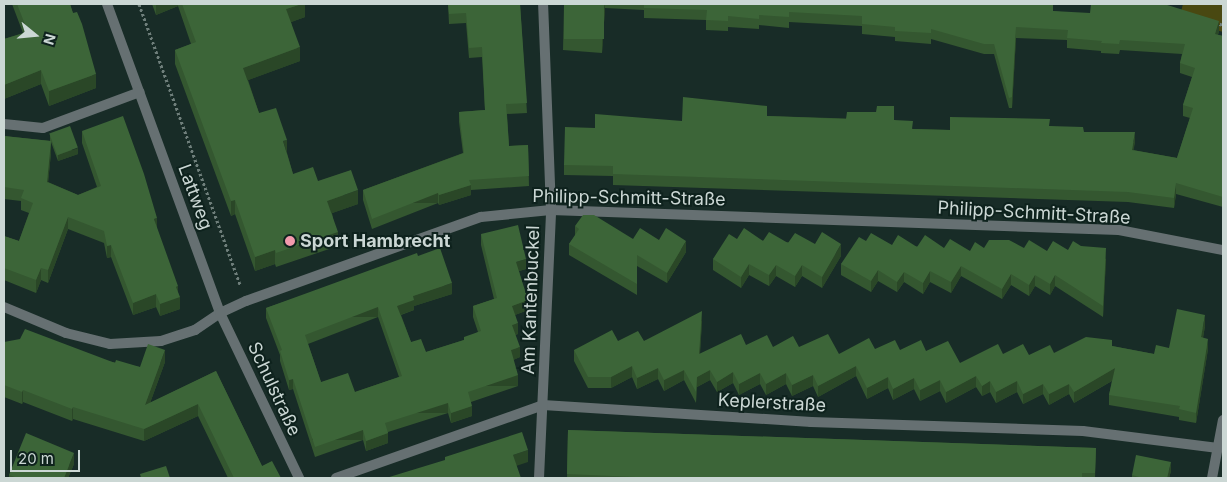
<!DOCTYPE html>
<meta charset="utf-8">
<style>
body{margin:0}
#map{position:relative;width:1227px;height:482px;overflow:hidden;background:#182c27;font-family:Inter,sans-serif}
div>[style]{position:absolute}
.green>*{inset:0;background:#494811}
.path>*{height:3px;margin-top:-1.5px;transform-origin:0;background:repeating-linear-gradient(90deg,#6f7f7b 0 2.5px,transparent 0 5px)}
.street>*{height:10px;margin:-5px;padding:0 5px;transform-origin:5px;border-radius:5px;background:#667072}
.wall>*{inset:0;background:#345730}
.shaded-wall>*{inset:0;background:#2a4727;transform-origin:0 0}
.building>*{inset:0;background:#3c6538;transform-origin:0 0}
.dots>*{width:14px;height:14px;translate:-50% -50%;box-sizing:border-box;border:2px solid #0e221d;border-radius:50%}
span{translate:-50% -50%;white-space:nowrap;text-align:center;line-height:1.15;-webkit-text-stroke:4px #0e221d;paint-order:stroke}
.street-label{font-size:18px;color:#cbd7d4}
.poi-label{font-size:18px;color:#cbd7d4;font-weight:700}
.left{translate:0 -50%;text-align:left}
.frame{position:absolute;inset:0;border:5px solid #cbd7d4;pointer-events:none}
.north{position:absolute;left:10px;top:10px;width:50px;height:50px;-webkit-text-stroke:4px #0e221d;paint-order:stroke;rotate:107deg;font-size:14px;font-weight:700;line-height:20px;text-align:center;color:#cbd7d4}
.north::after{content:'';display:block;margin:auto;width:18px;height:22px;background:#cbd7d4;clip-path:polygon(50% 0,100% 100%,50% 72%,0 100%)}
.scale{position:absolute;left:10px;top:450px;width:70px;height:22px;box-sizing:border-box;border:2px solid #cbd7d4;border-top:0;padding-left:6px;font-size:15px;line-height:18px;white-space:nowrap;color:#cbd7d4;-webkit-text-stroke:4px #0e221d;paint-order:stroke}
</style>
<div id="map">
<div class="green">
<i style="clip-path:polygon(1183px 4px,1223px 4px,1223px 32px,1179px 19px)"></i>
</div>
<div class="path">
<i style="left:139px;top:4px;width:299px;rotate:70.2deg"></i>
<i style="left:1215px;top:22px;width:9px;rotate:21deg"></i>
</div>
<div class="street">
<i style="left:107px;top:4px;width:329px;rotate:69.9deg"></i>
<i style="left:220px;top:313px;width:183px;rotate:64.4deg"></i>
<i style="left:4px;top:124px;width:39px;rotate:6deg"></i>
<i style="left:43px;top:128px;width:103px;rotate:-20.4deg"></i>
<i style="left:4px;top:307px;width:67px;rotate:22.8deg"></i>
<i style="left:66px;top:333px;width:45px;rotate:14deg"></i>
<i style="left:110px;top:344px;width:51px;rotate:-3.4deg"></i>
<i style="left:161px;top:341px;width:36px;rotate:-18deg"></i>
<i style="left:195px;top:330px;width:30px;rotate:-34deg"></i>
<i style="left:220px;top:313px;width:29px;rotate:-25deg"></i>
<i style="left:246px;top:301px;width:250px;rotate:-19.7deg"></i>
<i style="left:481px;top:217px;width:70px;rotate:-5.7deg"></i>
<i style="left:551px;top:210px;width:568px;rotate:2.02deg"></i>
<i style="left:1119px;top:230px;width:106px;rotate:10.9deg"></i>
<i style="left:336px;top:478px;width:219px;rotate:-19.4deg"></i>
<i style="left:543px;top:405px;width:269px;rotate:3.6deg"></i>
<i style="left:811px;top:422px;width:272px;rotate:1.9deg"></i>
<i style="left:1083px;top:431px;width:136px;rotate:7.2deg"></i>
<i style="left:539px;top:478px;width:268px;rotate:-87.4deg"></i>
<i style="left:551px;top:210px;width:206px;rotate:-92.2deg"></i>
<i style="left:1212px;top:478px;width:59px;rotate:-79.3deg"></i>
</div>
<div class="wall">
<i style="clip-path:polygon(12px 4px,70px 4px,96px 88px,49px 106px,41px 84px,4px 99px,4px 39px,23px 33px)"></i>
<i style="clip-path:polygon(152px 4px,305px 4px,305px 17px,291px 22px,300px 61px,248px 80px,259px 113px,287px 153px,293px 174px,318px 181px,358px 204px,332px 213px,338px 246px,276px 267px,275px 264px,255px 271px,235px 214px,231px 216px,175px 64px,175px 50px,191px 44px,178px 6px,156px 15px)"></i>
<i style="clip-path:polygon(448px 4px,520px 4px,527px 113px,507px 114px,509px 146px,528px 145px,529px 186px,471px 190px,471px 195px,439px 205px,438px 203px,372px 229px,363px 200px,363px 190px,463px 153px,459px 122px,459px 112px,485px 110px,482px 57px,469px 58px,466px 23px,449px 24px)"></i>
<i style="clip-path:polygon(564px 4px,1053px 4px,1053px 11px,1219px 31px,1218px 35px,1223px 36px,1223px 207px,1176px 194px,1174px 208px,1128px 202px,613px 185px,613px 176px,564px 175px,564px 165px,595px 128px,682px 121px,767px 116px,894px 120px,913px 129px,950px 130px,1050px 126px,1135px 142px,1133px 150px,1177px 158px,1190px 118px,1183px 116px,1183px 105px,1192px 77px,1180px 73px,1180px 63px,1182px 54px,1120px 50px,1119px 54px,1101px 53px,1101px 51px,1067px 48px,1067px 40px,1016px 38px,1012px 108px,1009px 108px,994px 54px,984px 54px,931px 39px,931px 44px,895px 41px,895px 37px,862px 34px,862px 26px,789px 22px,789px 28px,759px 25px,759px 29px,728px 27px,728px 31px,706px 30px,706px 20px,644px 18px,644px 10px,605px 8px,602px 53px,563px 50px)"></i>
<i style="clip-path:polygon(82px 131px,157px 229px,178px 292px,180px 309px,160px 316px,156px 307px,133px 315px,111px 257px,107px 258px,104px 243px,68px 229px,48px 283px,41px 280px,36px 293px,4px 280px,4px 236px,19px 241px,29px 213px,21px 210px,21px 201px,4px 199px,4px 136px,50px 141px,50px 134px,78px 154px,58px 161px,51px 142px,51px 153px,48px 182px,78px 195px,97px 187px,82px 143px)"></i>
<i style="clip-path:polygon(575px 226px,633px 239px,659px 240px,686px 252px,667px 283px,637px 266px,637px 295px,569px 255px,569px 244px,575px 236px)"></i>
<i style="clip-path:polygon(evenodd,481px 234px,526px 269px,519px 271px,528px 310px,515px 315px,518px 334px,515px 335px,520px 357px,513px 360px,518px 386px,471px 402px,472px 416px,451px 423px,448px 413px,388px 432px,388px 443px,366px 451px,363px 440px,315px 457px,293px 389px,289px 390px,280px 361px,280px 355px,266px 318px,266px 308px,418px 256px,452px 294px,414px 306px,414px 310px,401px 315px,411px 342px,426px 352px,464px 340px,478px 332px,473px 317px,473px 306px,494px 299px,481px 245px,481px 234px,378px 317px,399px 377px,355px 392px,321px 382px,308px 344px,378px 317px)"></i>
<i style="clip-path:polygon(737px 239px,815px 244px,841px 256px,822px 288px,802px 276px,795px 287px,776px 276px,769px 286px,749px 275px,741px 288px,713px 270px,713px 259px)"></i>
<i style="clip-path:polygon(866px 241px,892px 245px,944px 248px,970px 251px,984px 248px,1024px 248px,1047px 251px,1068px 250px,1081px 246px,1106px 259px,1103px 317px,1055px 286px,1050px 295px,1035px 286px,1029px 296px,1011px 285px,1002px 299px,961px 276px,951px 293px,930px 282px,923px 294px,904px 282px,897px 292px,878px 281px,871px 292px,841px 275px,841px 264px)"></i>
<i style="clip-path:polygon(702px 321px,700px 354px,746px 345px,773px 347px,799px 347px,839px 354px,875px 349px,926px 351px,960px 363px,1003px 354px,1029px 355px,1054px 353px,1112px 346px,1154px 354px,1169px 348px,1205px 326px,1203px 338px,1208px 349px,1196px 423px,1179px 420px,1179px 417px,1109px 405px,1109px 395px,1112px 381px,1074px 403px,1069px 394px,1049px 405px,1043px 394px,1023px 404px,1017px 392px,996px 403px,990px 392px,982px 396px,976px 387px,946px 403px,940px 391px,920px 401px,914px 389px,893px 400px,888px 388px,867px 399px,856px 376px,818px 397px,813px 386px,792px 396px,786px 384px,766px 395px,760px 384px,739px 395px,733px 383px,717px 392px,710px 380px,697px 387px,696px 403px,684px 380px,664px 391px,658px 379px,637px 389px,632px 377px,611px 388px,588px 388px,574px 361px,574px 350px,618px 341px,644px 341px)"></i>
<i style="clip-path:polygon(4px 342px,140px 367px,165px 362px,150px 403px,216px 371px,262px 466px,281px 478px,228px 478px,198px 416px,144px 441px,73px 419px,72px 421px,23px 402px,22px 404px,4px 397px)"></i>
<i style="clip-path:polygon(568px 430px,1096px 448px,1095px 478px,567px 478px)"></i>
<i style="clip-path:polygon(74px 464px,68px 478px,9px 478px,9px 475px)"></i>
<i style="clip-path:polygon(1171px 471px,1169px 478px,1132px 478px,1132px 475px)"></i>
</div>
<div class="shaded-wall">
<i style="clip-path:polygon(156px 4px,178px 4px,178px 6px,156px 15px)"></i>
<i style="clip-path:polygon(302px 4px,305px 4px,305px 17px,286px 24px,286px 9px)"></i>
<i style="clip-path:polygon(604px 4px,605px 8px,602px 53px,602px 42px)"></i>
<i style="clip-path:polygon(1219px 21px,1219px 31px,1215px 44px,1215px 34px)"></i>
<i style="clip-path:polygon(1016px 27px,1016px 38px,1012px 108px,1012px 97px)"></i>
<i style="clip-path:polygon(300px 47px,300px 61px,243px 82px,243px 68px)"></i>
<i style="clip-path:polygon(41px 70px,41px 84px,4px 99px,4px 85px)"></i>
<i style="clip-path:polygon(96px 74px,96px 88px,49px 106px,49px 91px)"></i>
<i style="clip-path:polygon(1135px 132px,1135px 142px,1132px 160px,1132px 150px)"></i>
<i style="clip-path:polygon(287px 140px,287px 154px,283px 141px)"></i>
<i style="clip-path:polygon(51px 141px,51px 153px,47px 194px,47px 182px)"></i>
<i style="clip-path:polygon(78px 148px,78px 154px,58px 161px,58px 155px)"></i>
<i style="clip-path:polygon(1176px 183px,1176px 194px,1174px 208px,1174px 198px)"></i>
<i style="clip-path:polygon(471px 185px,471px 195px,439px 205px,439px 195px)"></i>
<i style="clip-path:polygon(358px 190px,358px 204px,327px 215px,327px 201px)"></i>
<i style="left:438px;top:193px;width:10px;height:71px;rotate:90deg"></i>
<i style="clip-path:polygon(235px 200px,235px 214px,231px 216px,231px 201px)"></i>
<i style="clip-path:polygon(68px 217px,68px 229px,48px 283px,48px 270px)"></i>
<i style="clip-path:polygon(157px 218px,157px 230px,154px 219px)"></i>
<i style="left:338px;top:232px;width:14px;height:65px;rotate:90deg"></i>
<i style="clip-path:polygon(686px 241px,686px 252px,667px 283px,667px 273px)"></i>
<i style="clip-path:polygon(841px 244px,841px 256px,822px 288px,822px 277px)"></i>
<i style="clip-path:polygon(111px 245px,111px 257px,107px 258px,107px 246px)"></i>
<i style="clip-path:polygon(1106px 248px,1106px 259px,1103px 317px,1103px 306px)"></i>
<i style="clip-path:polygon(275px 250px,275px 264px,255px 271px,255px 257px)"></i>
<i style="clip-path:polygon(526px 259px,526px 269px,516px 272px,516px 262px)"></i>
<i style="clip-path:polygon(749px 264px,749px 275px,741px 288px,741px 277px)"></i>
<i style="clip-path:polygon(776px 265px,776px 276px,769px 286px,769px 275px)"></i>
<i style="clip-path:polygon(802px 265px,802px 276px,795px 287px,795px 276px)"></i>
<i style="clip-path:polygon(961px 266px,961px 276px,951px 293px,951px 282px)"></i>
<i style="clip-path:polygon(41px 268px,41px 280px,36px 293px,36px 280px)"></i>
<i style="clip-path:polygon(878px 270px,878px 281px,871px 292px,871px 281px)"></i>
<i style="clip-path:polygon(930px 271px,930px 282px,923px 294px,923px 283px)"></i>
<i style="clip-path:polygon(904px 272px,904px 282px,897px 292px,897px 282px)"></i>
<i style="clip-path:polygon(1011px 274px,1011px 285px,1002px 299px,1002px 289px)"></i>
<i style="clip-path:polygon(1035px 275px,1035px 286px,1029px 296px,1029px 285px)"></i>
<i style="clip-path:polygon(1055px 275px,1055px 286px,1050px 295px,1050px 284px)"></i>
<i style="clip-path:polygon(452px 283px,452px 294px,414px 306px,414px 310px,397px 316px,397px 306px,413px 296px)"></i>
<i style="clip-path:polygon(178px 286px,178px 297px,180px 297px,180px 309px,160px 316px,160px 304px,176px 287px)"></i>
<i style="clip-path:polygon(156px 294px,156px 307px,133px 315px,133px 303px)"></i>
<i style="clip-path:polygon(528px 300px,528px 310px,512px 316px,512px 306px)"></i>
<i style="left:378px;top:307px;width:10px;height:78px;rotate:90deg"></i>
<i style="clip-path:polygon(702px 311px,702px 321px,699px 365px,699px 354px)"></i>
<i style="clip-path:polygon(1205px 315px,1205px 326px,1201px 348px,1201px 337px)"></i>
<i style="clip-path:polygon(518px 323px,518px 334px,512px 336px,512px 325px)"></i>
<i style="clip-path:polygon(1208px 339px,1208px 349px,1196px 423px,1196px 413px)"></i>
<i style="clip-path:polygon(520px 347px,520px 357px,511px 361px,511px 350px)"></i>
<i style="clip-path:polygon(165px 350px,165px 362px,145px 417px,145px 405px)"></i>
<i style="clip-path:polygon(632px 366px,632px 377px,611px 388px,611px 377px)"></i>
<i style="clip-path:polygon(856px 366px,856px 376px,818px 397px,818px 386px)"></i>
<i style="clip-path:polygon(658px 368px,658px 379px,637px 389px,637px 378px)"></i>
<i style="clip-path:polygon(1115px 368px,1115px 379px,1074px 403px,1074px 392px)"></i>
<i style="clip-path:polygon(684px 370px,684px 380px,664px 391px,664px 380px)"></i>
<i style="clip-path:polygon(710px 370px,710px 380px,697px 387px,696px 403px,697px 377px)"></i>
<i style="clip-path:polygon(733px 372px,733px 383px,717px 392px,717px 382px)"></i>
<i style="clip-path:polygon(760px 373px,760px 384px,739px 395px,739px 384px)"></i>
<i style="clip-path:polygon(786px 373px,786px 384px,766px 395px,766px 384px)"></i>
<i style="left:518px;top:375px;width:11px;height:53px;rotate:90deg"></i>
<i style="clip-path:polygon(813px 375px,813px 386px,792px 396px,792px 385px)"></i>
<i style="clip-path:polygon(976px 376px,976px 387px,946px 403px,946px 392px)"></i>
<i style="clip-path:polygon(888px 377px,888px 388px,867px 399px,867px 388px)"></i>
<i style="clip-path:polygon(914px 378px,914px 389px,893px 400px,893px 389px)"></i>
<i style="clip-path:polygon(293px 379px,293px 389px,289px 390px,289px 380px)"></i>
<i style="clip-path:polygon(940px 380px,940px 391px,920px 401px,920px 390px)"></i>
<i style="clip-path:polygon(990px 381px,990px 392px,982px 396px,982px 386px)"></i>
<i style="clip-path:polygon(1017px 381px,1017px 392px,996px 403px,996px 392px)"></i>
<i style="clip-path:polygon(1043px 384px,1043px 394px,1023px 404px,1023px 394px)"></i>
<i style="clip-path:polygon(1069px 384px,1069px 394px,1049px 405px,1049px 394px)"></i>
<i style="clip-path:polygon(23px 390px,23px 402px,22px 404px,22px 392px)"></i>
<i style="left:448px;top:403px;width:10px;height:66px;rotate:90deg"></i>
<i style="clip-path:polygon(198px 404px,198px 416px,144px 441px,144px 429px)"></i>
<i style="clip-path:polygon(472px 406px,472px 416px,451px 423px,451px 413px)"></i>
<i style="clip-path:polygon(73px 407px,73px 419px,72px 421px,72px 409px)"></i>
<i style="left:363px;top:430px;width:10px;height:51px;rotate:90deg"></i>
<i style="clip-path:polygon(388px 433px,388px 443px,366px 451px,366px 441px)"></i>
<i style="clip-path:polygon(528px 450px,528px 462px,513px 467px,513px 455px)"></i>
<i style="clip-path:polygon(74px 453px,74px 464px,68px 478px,64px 478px)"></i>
<i style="clip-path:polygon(1171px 462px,1171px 471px,1169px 478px,1167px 478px)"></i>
</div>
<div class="building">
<i style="clip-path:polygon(17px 4px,70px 4px,73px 13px,77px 12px,82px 24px,96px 74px,49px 91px,41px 70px,4px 85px,4px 39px,28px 32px)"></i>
<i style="clip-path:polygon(182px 4px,302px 4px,286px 9px,300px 47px,243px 68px,259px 113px,276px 108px,287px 140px,283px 141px,293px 174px,313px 167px,318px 181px,351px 170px,358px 190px,327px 201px,338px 232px,276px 253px,275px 250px,255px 257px,235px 200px,231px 201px,175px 50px,196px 42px)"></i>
<i style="clip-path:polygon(448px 4px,520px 4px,527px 103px,506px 104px,509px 146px,528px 145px,529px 176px,469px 180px,471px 185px,439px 195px,438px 193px,372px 219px,363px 190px,464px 153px,459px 112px,485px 110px,482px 47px,469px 48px,466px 13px,449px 14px)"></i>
<i style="left:564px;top:4px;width:40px;height:35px"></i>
<i style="clip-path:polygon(644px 4px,1053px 4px,1053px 11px,1090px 13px,1091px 4px,1164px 4px,1219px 21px,1215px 34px,1223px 36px,1223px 197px,1176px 183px,1174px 198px,1128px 192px,613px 174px,613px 166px,564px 165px,565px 127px,595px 128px,595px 114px,682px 121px,683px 97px,767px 106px,767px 116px,846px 119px,847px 112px,876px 112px,877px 106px,894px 106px,894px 120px,913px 121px,912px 129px,950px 130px,950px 117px,1050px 119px,1049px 126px,1083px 127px,1084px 132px,1135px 132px,1132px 150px,1177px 158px,1193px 108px,1183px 105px,1195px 68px,1180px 63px,1185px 44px,1120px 40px,1119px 44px,1101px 43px,1102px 41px,1067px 38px,1068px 30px,1016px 27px,1012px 97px,1009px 98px,994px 44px,984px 44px,931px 29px,931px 33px,895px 31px,895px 27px,862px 24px,862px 16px,789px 12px,789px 17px,759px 15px,759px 19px,728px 16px,728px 21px,706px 20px,707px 10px,644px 8px)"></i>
<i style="clip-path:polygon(123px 116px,144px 174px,157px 218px,154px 219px,178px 286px,176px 287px,180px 297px,160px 304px,156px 294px,133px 303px,111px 245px,107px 246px,104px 231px,68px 217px,48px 270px,41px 268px,36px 280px,4px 268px,4px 236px,19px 241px,33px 203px,21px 198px,24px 190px,4px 187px,4px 136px,51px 141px,47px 182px,78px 195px,101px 186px,82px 131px)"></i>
<i style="left:70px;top:126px;width:23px;height:22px;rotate:70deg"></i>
<i style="clip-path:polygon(583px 215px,594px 215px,633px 239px,640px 228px,659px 240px,666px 228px,686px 241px,667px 273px,637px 255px,637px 284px,569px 244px,579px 229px,575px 226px)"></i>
<i style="clip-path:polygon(evenodd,518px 225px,526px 259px,516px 262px,528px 300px,512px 306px,518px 323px,512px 325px,520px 347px,511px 350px,518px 375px,468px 392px,472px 406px,451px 413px,448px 403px,385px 423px,388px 433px,366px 441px,363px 430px,315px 447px,293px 379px,289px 380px,280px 351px,282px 350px,266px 308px,417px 253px,418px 256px,440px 248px,452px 283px,413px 296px,414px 300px,397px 306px,411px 342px,421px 339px,426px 352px,464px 340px,464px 337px,481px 331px,473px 306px,497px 298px,481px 234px,518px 225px,378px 307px,402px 376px,355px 392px,348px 373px,321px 382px,305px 335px,378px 307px)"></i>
<i style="clip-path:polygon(744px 228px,763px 241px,769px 232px,788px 243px,795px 233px,815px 244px,822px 232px,841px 244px,822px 277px,802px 265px,795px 276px,776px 265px,769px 275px,749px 264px,741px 277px,713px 259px,729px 234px,737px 239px)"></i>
<i style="clip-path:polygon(871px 233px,892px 245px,898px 235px,917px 247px,925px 235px,944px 248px,950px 239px,970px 251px,975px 242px,984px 248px,989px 240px,1009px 240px,1024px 248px,1029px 240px,1047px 251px,1053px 241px,1068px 250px,1073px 241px,1081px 246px,1106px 248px,1103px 306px,1055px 275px,1050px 284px,1035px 275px,1029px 285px,1011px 274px,1002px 289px,961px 266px,951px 282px,930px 271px,923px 283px,904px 272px,897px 282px,878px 270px,871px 281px,841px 264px,859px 237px,866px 241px)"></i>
<i style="clip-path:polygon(1177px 309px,1205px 315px,1201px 337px,1208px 339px,1196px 413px,1179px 409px,1180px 406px,1109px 395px,1115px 368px,1074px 392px,1069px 384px,1049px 394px,1043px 384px,1023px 394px,1017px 381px,996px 392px,990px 381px,982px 386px,976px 376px,946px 392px,940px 380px,920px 390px,914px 378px,893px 389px,888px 377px,867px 388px,856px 366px,818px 386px,813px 375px,792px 385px,786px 373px,766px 384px,760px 373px,739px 384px,733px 372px,717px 382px,710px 370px,697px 377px,696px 392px,684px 370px,664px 380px,658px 368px,637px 378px,632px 366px,611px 377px,588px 377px,574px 350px,612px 330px,618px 341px,638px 331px,644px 341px,702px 311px,699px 354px,741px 334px,746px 345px,767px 335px,773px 347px,793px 336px,799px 347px,828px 334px,839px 354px,869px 338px,875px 349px,895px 340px,900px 350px,921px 340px,926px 351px,948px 341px,960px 363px,998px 344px,1003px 354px,1023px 344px,1029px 355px,1050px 345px,1054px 353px,1086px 337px,1112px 340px,1112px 346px,1154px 354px,1156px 345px,1169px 348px)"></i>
<i style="clip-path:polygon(25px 329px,115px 363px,116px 360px,140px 367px,148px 344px,165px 350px,145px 405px,216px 371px,262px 466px,272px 461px,281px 478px,234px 478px,198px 404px,144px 429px,73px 407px,72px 409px,23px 390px,22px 392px,4px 385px,4px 342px,20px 339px)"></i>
<i style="clip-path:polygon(568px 430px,1096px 448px,1095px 473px,1082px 473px,1082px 478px,658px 478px,567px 474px)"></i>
<i style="clip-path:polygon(522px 432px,528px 450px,513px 455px,521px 478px,386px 478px,445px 460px,445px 457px)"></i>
<i style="clip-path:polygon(26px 433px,74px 453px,64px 478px,18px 478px,9px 475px)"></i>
<i style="clip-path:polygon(1136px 455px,1171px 462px,1167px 478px,1139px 478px,1139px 477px,1132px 475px)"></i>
<i style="clip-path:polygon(166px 466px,170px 478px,141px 478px,140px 474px)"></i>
</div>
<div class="dots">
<i style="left:290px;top:241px;background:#f29aad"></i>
</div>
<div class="street-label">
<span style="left:195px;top:197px;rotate:70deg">Lattweg</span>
<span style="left:629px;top:198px;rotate:1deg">Philipp-Schmitt-Straße</span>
<span style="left:1034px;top:213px;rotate:3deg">Philipp-Schmitt-Straße</span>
<span style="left:531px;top:300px;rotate:-88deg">Am Kantenbuckel</span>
<span style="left:274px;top:389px;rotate:65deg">Schulstraße</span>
<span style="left:772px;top:403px;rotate:3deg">Keplerstraße</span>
</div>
<div class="poi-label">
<span class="left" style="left:300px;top:241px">Sport Hambrecht</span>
</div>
<div class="frame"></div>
<div class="north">N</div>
<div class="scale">20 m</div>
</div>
